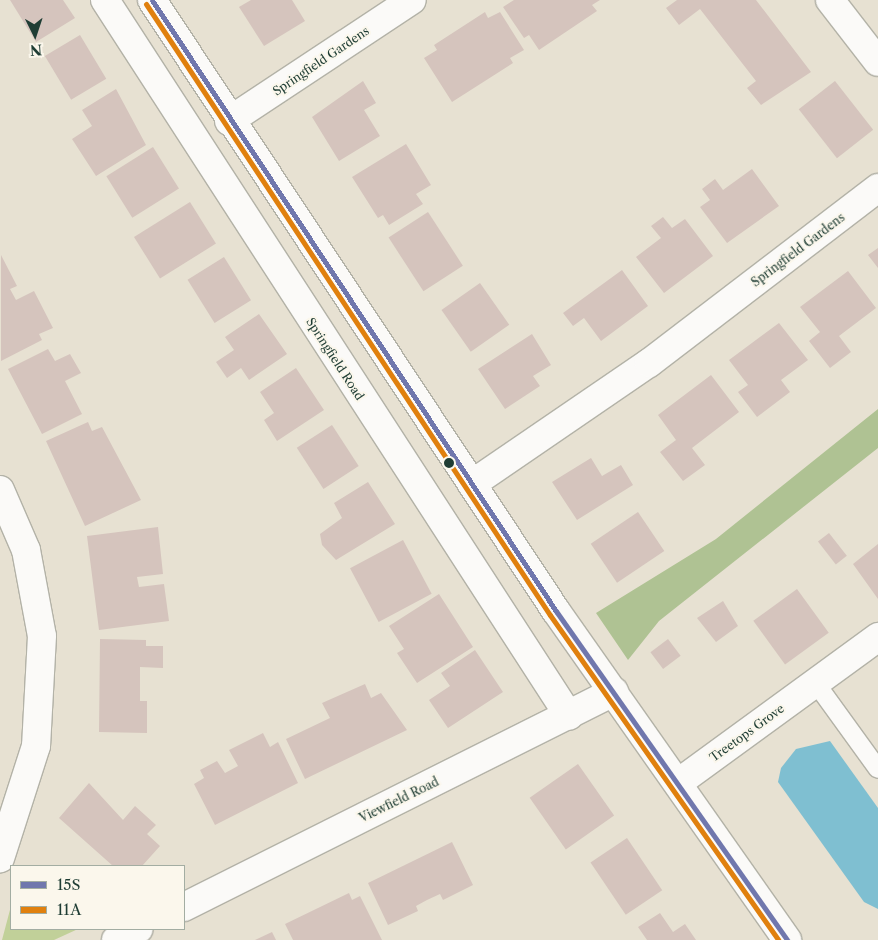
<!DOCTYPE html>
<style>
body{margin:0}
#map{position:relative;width:878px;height:940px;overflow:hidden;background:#e7e1d2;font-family:"Libre Caslon Text",serif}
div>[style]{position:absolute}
.green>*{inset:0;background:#c1d099}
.forest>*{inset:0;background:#afc293}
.water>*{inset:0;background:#7fbfd1}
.building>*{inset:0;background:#d5c4bd;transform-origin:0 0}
.roads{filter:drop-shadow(1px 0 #b3b2a7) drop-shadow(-1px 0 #b3b2a7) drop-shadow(0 1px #b3b2a7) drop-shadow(0 -1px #b3b2a7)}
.service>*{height:18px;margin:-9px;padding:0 9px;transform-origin:9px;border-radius:9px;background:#fbfaf8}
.minor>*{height:28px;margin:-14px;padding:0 14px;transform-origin:14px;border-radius:14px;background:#fbfaf8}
.tertiary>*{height:28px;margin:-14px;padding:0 14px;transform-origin:14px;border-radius:14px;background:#fbfaf8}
.bus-1>*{height:5px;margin:-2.5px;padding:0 2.5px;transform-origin:2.5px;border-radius:2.5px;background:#7077ad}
.bus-2>*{height:5px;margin:-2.5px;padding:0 2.5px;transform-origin:2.5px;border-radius:2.5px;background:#e0800e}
.dots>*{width:14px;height:14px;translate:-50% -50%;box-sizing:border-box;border:2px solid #fbf7ec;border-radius:50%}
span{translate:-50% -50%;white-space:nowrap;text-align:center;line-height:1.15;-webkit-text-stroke:4px #fbf7ec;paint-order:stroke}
.street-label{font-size:12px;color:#1f3d34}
.legend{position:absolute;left:10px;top:865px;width:175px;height:65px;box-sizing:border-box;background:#fbf7ec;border:1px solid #a3ada2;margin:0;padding:6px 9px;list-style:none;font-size:15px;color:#1f3d34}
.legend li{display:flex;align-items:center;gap:10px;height:25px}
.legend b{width:25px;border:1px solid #a3ada2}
.north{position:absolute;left:10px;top:10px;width:50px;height:50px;-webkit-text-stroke:4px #fbf7ec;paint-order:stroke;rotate:176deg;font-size:14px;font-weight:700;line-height:20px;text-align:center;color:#1f3d34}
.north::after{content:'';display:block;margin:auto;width:18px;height:22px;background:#1f3d34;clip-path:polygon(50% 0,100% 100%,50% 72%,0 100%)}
</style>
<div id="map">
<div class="green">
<i style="clip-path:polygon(11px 906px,11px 929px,78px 929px,54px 940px,2px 940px)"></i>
</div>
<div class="forest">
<i style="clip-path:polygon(878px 409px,878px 448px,659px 621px,628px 660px,596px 613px,716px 539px)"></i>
</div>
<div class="water">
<i style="clip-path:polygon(830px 741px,878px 808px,878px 909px,864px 902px,778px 782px,781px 768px,796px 749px)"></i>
</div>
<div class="building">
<i style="clip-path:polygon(10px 0,63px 0,75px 18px,36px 42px)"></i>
<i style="clip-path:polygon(251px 0,292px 0,305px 21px,264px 46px,239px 7px)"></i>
<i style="clip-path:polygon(514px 0,600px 0,592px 5px,597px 11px,539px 50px,529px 35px,524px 38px,503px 7px)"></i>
<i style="clip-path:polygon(677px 0,756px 0,811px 72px,761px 105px,747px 88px,756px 81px,700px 9px,679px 25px,666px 8px)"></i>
<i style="clip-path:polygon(485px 12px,488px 18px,500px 12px,524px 50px,510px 58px,513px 63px,452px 102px,424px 58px,437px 50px,434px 45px)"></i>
<i style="left:80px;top:35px;width:51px;height:41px;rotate:59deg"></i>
<i style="clip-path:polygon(363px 81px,376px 103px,364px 110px,380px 136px,339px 161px,312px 117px)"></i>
<i style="left:835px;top:81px;width:62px;height:46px;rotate:52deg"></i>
<i style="clip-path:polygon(116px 89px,146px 145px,96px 176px,72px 139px,92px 126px,82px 110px)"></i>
<i style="clip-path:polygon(406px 144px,431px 185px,416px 194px,423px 204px,389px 225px,383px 215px,378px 218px,352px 177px)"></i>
<i style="left:153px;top:147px;width:49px;height:55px;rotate:58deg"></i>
<i style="clip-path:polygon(752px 169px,779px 206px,727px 243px,700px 207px,710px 200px,702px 189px,715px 179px,723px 190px)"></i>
<i style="left:190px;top:202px;width:49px;height:66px;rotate:58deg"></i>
<i style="left:428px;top:212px;width:64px;height:47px;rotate:57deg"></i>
<i style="clip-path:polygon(663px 217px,672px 228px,685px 219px,713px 256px,664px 293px,636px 257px,661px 238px,651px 226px)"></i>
<i style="clip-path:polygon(878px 248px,878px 268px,868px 255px)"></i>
<i style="clip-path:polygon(1px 255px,17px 286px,10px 289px,16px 300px,34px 291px,53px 328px,39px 334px,42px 340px,1px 361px)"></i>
<i style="left:224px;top:257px;width:51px;height:43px;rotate:58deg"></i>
<i style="clip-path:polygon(622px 270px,648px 306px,601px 341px,584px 318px,573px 326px,563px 313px)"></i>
<i style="clip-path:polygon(848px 271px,876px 308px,839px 336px,851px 352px,830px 368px,809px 341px,820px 332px,800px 307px)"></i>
<i style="left:480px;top:283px;width:51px;height:47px;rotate:55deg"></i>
<i style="clip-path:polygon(259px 314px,287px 354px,249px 380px,241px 368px,227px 378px,216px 362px,234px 350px,225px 337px)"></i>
<i style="clip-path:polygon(779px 323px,808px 360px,781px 380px,790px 392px,757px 417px,738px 392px,748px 385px,729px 360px)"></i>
<i style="clip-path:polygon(532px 334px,551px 365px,533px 376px,540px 386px,505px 409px,478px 369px)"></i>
<i style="clip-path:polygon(48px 349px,55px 361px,70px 354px,81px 373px,65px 381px,82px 414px,42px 434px,8px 369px)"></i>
<i style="clip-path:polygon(296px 368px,324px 410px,277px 441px,264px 420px,274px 413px,260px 392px)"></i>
<i style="clip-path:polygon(711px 375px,739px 412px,692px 448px,705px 465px,683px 481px,660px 452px,676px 440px,658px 415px)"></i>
<i style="clip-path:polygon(88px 422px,92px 431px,102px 427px,141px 500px,85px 526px,46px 441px)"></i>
<i style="left:332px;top:425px;width:49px;height:42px;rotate:57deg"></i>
<i style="clip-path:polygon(591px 458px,602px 476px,621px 465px,633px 485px,577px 520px,552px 482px)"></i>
<i style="clip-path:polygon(368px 482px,395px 524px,336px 560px,322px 545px,320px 534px,342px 518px,334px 503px)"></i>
<i style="left:638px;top:512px;width:47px;height:57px;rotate:56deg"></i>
<i style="clip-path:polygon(158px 527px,163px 574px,137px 577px,139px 587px,164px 584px,169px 621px,99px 630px,87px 536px)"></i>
<i style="left:829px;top:533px;width:29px;height:14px;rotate:52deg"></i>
<i style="left:403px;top:540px;width:61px;height:60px;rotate:62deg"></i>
<i style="clip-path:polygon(878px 544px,878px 599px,853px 564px)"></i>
<i style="left:797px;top:589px;width:54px;height:54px;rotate:54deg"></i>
<i style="clip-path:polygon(439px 594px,473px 647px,417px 683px,397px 653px,404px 649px,389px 626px)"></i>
<i style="clip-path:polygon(723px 601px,738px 626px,716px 642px,697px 618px)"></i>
<i style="clip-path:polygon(100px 639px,146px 640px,146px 646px,163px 646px,163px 668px,140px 667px,140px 701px,147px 701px,147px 733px,99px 732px)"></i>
<i style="left:668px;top:639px;width:21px;height:22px;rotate:53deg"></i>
<i style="clip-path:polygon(475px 650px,503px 692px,448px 728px,429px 700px,450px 686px,441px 673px)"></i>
<i style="clip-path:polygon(365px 684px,371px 698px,381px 693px,407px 730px,305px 779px,286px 739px,330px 718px,322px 703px)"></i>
<i style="clip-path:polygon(263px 733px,270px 747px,278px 742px,298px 783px,215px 825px,194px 784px,204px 778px,200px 770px,217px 761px,225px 773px,238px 766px,229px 750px)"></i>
<i style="left:578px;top:764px;width:63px;height:59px;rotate:55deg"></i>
<i style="clip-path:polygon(89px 783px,123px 820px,135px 806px,156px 825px,147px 834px,160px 846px,142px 866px,113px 866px,59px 818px)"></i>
<i style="left:627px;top:838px;width:63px;height:44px;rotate:56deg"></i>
<i style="clip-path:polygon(452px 842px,473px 885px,443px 900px,440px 894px,427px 900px,416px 906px,418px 911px,388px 925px,368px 883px)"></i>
<i style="clip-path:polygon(349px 893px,352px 900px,360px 896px,382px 940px,293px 940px,285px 924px)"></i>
<i style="clip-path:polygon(660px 913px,673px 932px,685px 924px,696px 940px,647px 940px,638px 927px)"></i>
<i style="clip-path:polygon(272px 932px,276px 940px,255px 940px)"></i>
</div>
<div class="roads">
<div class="service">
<i style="left:815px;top:682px;width:107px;rotate:54.1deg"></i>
</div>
<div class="minor">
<i style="left:105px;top:0;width:853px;rotate:57.05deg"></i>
<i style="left:830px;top:0;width:78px;rotate:52.3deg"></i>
<i style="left:229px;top:121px;width:219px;rotate:-33.5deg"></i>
<i style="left:472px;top:484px;width:214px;rotate:-34.4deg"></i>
<i style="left:649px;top:363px;width:288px;rotate:-37.4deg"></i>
<i style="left:0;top:490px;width:65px;rotate:66.6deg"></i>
<i style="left:26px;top:550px;width:87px;rotate:79.5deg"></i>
<i style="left:42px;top:636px;width:110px;rotate:93.1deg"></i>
<i style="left:36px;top:746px;width:118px;rotate:107.8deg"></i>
<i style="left:678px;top:783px;width:248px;rotate:-36.1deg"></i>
<i style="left:184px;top:907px;width:481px;rotate:-26.6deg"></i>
<i style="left:116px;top:940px;width:25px;rotate:-26deg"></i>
</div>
<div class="tertiary">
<i style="left:152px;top:0;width:732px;rotate:56.53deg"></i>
<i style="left:556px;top:611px;width:402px;rotate:54.9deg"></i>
</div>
</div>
<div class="bus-1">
<i style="left:152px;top:0;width:732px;rotate:56.53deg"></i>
<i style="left:556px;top:611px;width:402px;rotate:54.9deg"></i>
</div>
<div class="bus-2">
<i style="left:146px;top:4px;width:732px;rotate:56.53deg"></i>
<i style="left:550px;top:615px;width:397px;rotate:54.9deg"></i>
</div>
<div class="dots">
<i style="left:449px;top:463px;background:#1f3d34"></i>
</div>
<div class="street-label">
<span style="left:321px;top:61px;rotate:-34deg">Springfield Gardens</span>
<span style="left:798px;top:250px;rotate:-37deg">Springfield Gardens</span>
<span style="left:335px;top:359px;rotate:57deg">Springfield Road</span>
<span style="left:747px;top:733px;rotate:-36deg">Treetops Grove</span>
<span style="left:399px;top:800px;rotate:-26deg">Viewfield Road</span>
</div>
<ul class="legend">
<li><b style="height:6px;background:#7077ad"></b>15S</li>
<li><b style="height:6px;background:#e0800e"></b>11A</li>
</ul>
<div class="north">N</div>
</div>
